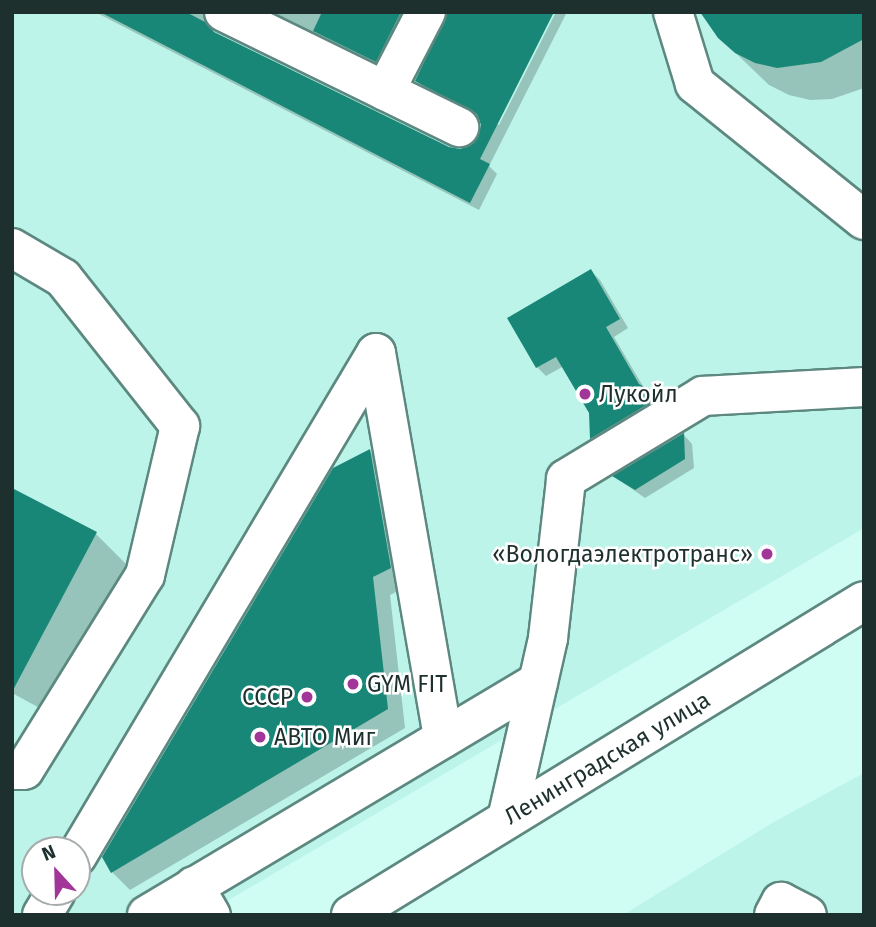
<!DOCTYPE html>
<meta charset="utf-8">
<style>
body{margin:0}
#map{position:relative;width:876px;height:927px;overflow:hidden;background:#cffdf4;font-family:"Fira Sans",sans-serif}
div>[style]{position:absolute}
.built>*{inset:0;background:#bcf4e9}
.shadow>*{inset:0;background:#0003}
.building>*{inset:0;background:#198778}
.roads{filter:drop-shadow(2px 0 #5d8880) drop-shadow(-2px 0 #5d8880) drop-shadow(0 2px #5d8880) drop-shadow(0 -2px #5d8880)}
.minor>*{height:38px;margin:-19px;padding:0 19px;transform-origin:19px;border-radius:19px;background:#fff}
.major>*{height:38px;margin:-19px;padding:0 19px;transform-origin:19px;border-radius:19px;background:#fff}
.dots>*{width:19px;height:19px;translate:-50% -50%;box-sizing:border-box;border:4px solid #fff;border-radius:50%}
span{translate:-50% -50%;white-space:nowrap;text-align:center;line-height:1.15;-webkit-text-stroke:5px #fff;paint-order:stroke}
.poi-label{font-size:23px;color:#1e302d}
.left{translate:0 -50%;text-align:left}
.right{translate:-100% -50%;text-align:right}
.street-label{font-size:23px;color:#1e302d}
.frame{position:absolute;inset:0;border:14px solid #1e302d;pointer-events:none}
.north{position:absolute;left:21px;top:836px;width:70px;height:70px;box-sizing:border-box;background:#fff;border:2px solid #a5acab;border-radius:50%;rotate:338deg;font-size:19px;font-weight:700;line-height:28px;text-align:center;color:#1e302d}
.north::after{content:'';display:block;margin:auto;width:24px;height:32px;background:#a13698;clip-path:polygon(50% 0,100% 100%,50% 72%,0 100%)}
</style>
<div id="map">
<div class="built">
<i style="clip-path:polygon(evenodd,12px 12px,864px 12px,864px 528px,203px 915px,12px 915px,12px 12px,35px 850px,77px 850px,77px 892px,35px 892px,35px 850px)"></i>
<i style="clip-path:polygon(864px 773px,864px 915px,623px 915px,772px 823px)"></i>
</div>
<div class="shadow">
<i style="clip-path:polygon(95px 12px,212px 12px,210px 23px,214px 33px,449px 148px,460px 151px,472px 147px,480px 138px,483px 126px,479px 116px,426px 90px,417px 81px,499px 125px,556px 12px,567px 12px,489px 166px,497px 174px,479px 210px)"></i>
<i style="clip-path:polygon(268px 12px,415px 12px,385px 69px)"></i>
<i style="clip-path:polygon(864px 12px,864px 88px,832px 99px,810px 100px,789px 95px,769px 85px,719px 37px)"></i>
<i style="clip-path:polygon(591px 271px,600px 280px,628px 328px,614px 337px,644px 388px,668px 405px,601px 446px,592px 438px,591px 412px,564px 366px,546px 376px,537px 367px)"></i>
<i style="clip-path:polygon(684px 435px,692px 444px,694px 468px,645px 498px,615px 477px)"></i>
<i style="clip-path:polygon(370px 451px,388px 469px,408px 586px,390px 595px,405px 728px,130px 890px,112px 872px)"></i>
<i style="clip-path:polygon(12px 490px,96px 534px,126px 564px,47px 712px,12px 693px)"></i>
</div>
<div class="building">
<i style="clip-path:polygon(100px 12px,186px 12px,205px 22px,214px 32px,449px 147px,460px 149px,471px 145px,478px 137px,481px 125px,477px 114px,415px 81px,448px 12px,554px 12px,480px 159px,490px 164px,470px 203px)"></i>
<i style="clip-path:polygon(322px 12px,401px 12px,376px 62px,313px 31px)"></i>
<i style="clip-path:polygon(700px 12px,864px 12px,864px 39px,821px 62px,777px 68px,755px 63px,735px 53px,718px 38px)"></i>
<i style="clip-path:polygon(591px 269px,620px 319px,606px 327px,639px 384px,661px 396px,590px 439px,589px 413px,556px 357px,536px 368px,507px 318px)"></i>
<i style="clip-path:polygon(684px 433px,685px 459px,635px 490px,612px 476px)"></i>
<i style="clip-path:polygon(370px 449px,391px 568px,373px 577px,388px 709px,111px 873px,102px 857px,333px 468px)"></i>
<i style="clip-path:polygon(12px 488px,97px 532px,12px 692px)"></i>
</div>
<div class="roads">
<div class="minor">
<i style="left:224px;top:12px;width:262px;rotate:26.1deg"></i>
<i style="left:673px;top:12px;width:75px;rotate:73deg"></i>
<i style="left:695px;top:84px;width:217px;rotate:38.8deg"></i>
<i style="left:385px;top:91px;width:89px;rotate:-62.6deg"></i>
<i style="left:12px;top:248px;width:59px;rotate:30.5deg"></i>
<i style="left:63px;top:278px;width:189px;rotate:51.7deg"></i>
<i style="left:180px;top:426px;width:153px;rotate:103.2deg"></i>
<i style="left:145px;top:575px;width:229px;rotate:121.8deg"></i>
<i style="left:24px;top:770px;width:12px;rotate:180deg"></i>
<i style="left:507px;top:819px;width:186px;rotate:-77.2deg"></i>
<i style="left:548px;top:638px;width:160px;rotate:-83.5deg"></i>
<i style="left:566px;top:479px;width:160px;rotate:-31.2deg"></i>
<i style="left:703px;top:396px;width:161px;rotate:-3.2deg"></i>
<i style="left:77px;top:856px;width:585px;rotate:-59.27deg"></i>
<i style="left:376px;top:353px;width:391px;rotate:80.1deg"></i>
<i style="left:194px;top:886px;width:34px;rotate:60deg"></i>
<i style="left:42px;top:915px;width:27px;rotate:-59deg"></i>
<i style="left:147px;top:915px;width:455px;rotate:-30.8deg"></i>
<i style="left:774px;top:915px;width:15px;rotate:-62deg"></i>
<i style="left:781px;top:902px;width:29px;rotate:27deg"></i>
</div>
<div class="major">
<i style="left:351px;top:915px;width:601px;rotate:-31.47deg"></i>
</div>
</div>
<div class="dots">
<i style="left:585px;top:394px;background:#a13698"></i>
<i style="left:767px;top:554px;background:#a13698"></i>
<i style="left:353px;top:684px;background:#a13698"></i>
<i style="left:307px;top:697px;background:#a13698"></i>
<i style="left:260px;top:737px;background:#a13698"></i>
</div>
<div class="poi-label">
<span class="left" style="left:599px;top:394px">Лукойл</span>
<span class="right" style="left:753px;top:554px">«Вологдаэлектротранс»</span>
<span class="left" style="left:367px;top:684px">GYM FIT</span>
<span class="right" style="left:293px;top:697px">СССР</span>
<span class="left" style="left:274px;top:737px">АВТО Миг</span>
</div>
<div class="street-label">
<span style="left:607px;top:758px;rotate:-31deg">Ленинградская улица</span>
</div>
<div class="frame"></div>
<div class="north">N</div>
</div>
